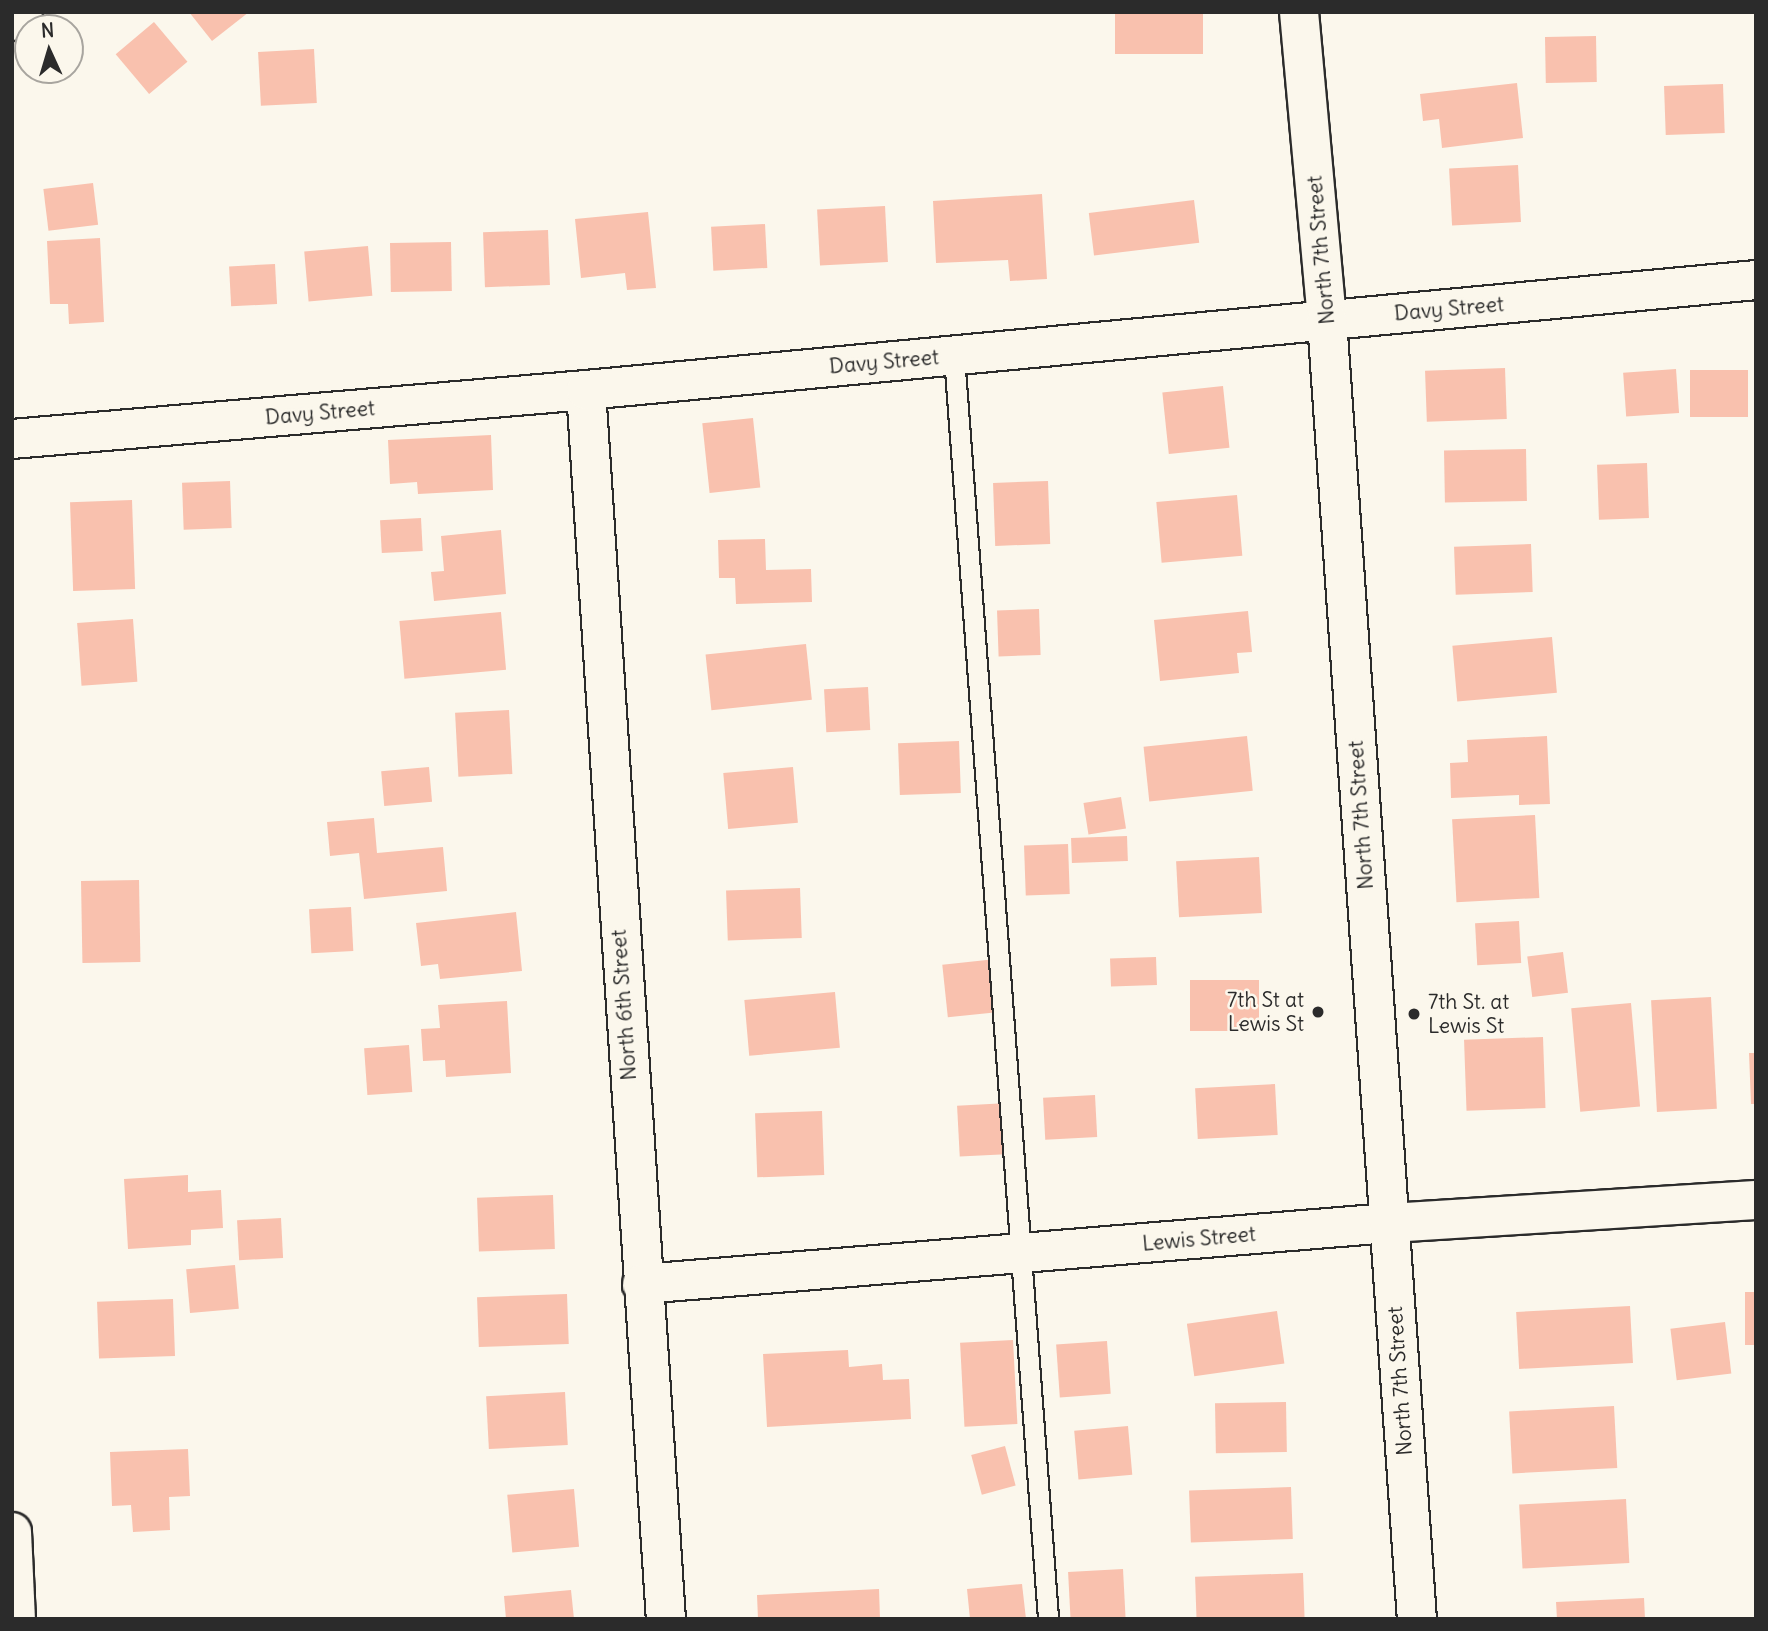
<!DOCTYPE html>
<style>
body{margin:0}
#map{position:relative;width:1768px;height:1631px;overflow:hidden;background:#fbf7ec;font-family:Delius,sans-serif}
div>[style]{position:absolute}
.building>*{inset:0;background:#f9c1ae;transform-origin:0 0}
.roads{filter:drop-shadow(2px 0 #2b2b2b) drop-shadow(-2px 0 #2b2b2b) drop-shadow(0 2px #2b2b2b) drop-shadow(0 -2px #2b2b2b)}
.service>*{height:19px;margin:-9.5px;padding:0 9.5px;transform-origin:9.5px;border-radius:9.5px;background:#fbf7ec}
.minor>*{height:38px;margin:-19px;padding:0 19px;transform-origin:19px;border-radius:19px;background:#fbf7ec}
.tertiary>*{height:38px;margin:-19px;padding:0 19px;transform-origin:19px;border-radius:19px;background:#fbf7ec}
.dots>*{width:19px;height:19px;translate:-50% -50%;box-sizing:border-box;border:4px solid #fbf7ec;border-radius:50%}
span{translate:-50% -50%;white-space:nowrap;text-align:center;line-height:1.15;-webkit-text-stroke:5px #fbf7ec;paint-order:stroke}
.street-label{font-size:21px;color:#2b2b2b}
.poi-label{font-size:21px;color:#2b2b2b}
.right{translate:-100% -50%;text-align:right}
.left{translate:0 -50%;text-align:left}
.frame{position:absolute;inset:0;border:14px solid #2b2b2b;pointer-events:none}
.north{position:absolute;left:14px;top:14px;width:70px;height:70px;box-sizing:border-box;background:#fbf7ec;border:2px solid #a8a59f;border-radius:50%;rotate:356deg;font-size:19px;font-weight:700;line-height:28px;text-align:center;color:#2b2b2b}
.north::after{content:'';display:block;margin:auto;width:24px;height:32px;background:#2b2b2b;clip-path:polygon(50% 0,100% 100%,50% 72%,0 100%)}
</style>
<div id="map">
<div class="building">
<i style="clip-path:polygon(189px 12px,249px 12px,212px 41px)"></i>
<i style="left:1115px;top:12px;width:88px;height:42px"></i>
<i style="left:154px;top:22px;width:52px;height:50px;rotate:50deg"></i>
<i style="left:1596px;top:36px;width:46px;height:51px;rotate:89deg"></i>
<i style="left:314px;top:49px;width:54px;height:56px;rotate:87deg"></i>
<i style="clip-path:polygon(1517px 83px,1523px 138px,1442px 148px,1439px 119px,1423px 121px,1420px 94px)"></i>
<i style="left:1723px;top:84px;width:49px;height:59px;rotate:88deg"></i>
<i style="left:1518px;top:165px;width:57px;height:69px;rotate:87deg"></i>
<i style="left:93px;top:183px;width:42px;height:50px;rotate:83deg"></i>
<i style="clip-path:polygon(1042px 194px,1047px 279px,1010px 281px,1008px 260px,936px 263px,933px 201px)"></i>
<i style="left:1194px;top:200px;width:43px;height:106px;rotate:83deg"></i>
<i style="left:885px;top:206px;width:56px;height:68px;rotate:87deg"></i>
<i style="clip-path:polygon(648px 212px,656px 288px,627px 290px,625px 273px,581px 278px,575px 219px)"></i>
<i style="left:765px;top:224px;width:44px;height:54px;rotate:87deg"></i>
<i style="left:548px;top:230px;width:55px;height:65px;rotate:88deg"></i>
<i style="clip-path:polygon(100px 238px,104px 322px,69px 324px,68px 304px,50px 304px,47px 241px)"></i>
<i style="left:451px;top:242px;width:49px;height:61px;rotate:89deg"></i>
<i style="left:368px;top:246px;width:50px;height:64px;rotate:85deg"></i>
<i style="left:275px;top:264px;width:40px;height:46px;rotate:87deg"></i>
<i style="left:1505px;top:368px;width:51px;height:80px;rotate:88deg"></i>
<i style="left:1676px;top:369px;width:44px;height:53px;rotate:86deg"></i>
<i style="left:1748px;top:370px;width:47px;height:58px;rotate:90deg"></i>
<i style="left:1223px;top:386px;width:62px;height:61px;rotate:84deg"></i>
<i style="left:753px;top:418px;width:70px;height:51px;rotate:84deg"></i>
<i style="clip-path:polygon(491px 435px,493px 490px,418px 494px,417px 482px,390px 484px,388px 440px)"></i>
<i style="left:1526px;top:449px;width:52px;height:82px;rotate:89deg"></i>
<i style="left:1647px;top:463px;width:55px;height:50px;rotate:88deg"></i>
<i style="left:230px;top:481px;width:47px;height:48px;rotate:88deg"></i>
<i style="left:1048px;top:481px;width:63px;height:55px;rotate:88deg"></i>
<i style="left:1237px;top:495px;width:61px;height:81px;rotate:85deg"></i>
<i style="left:132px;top:500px;width:89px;height:62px;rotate:88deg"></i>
<i style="left:421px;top:518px;width:33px;height:41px;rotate:87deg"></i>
<i style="clip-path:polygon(501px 530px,506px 594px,434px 601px,431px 572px,444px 571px,441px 536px)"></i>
<i style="clip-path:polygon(765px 539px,766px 570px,811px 569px,812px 602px,736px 604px,735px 578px,719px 578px,718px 540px)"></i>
<i style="left:1531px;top:544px;width:48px;height:77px;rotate:88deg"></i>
<i style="left:1039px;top:609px;width:46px;height:42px;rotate:88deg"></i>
<i style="clip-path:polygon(1248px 611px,1252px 652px,1237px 653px,1239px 673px,1160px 681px,1154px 620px)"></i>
<i style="left:501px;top:612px;width:58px;height:102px;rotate:85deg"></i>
<i style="left:133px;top:619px;width:63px;height:56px;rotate:86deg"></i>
<i style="left:1552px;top:637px;width:56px;height:100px;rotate:85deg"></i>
<i style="left:806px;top:644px;width:56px;height:101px;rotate:84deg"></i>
<i style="left:868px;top:687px;width:43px;height:44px;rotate:87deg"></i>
<i style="left:509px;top:710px;width:64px;height:54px;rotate:87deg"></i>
<i style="left:1247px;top:736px;width:55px;height:104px;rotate:84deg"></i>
<i style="clip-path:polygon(1547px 736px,1550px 804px,1519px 805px,1519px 795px,1451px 798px,1450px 763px,1468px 762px,1467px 740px)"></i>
<i style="left:959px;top:741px;width:52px;height:61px;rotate:88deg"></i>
<i style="left:429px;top:767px;width:35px;height:48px;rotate:85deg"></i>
<i style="left:793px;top:767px;width:56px;height:70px;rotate:85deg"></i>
<i style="left:1121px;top:797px;width:32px;height:38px;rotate:81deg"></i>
<i style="left:1535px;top:815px;width:83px;height:83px;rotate:87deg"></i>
<i style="clip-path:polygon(374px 818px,377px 853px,443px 847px,447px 891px,364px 899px,359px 853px,330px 856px,327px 822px)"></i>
<i style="left:1127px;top:836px;width:25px;height:56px;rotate:88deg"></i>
<i style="left:1068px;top:844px;width:50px;height:44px;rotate:88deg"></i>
<i style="left:1259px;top:857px;width:56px;height:83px;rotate:87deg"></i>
<i style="left:139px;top:880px;width:82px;height:58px;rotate:89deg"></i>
<i style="left:800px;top:888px;width:50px;height:74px;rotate:88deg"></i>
<i style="left:351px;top:907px;width:44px;height:42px;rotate:87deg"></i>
<i style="clip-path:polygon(516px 912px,522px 971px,440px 979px,438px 964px,421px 966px,416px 923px)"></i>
<i style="left:1519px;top:921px;width:42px;height:44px;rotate:87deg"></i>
<i style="left:1563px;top:952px;width:41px;height:36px;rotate:83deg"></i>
<i style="left:1156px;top:957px;width:28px;height:46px;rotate:88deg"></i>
<i style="left:996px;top:959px;width:53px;height:54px;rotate:84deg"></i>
<i style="left:1259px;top:980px;width:51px;height:69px;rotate:90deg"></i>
<i style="left:835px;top:992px;width:56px;height:91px;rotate:85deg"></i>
<i style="left:1711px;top:997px;width:112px;height:60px;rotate:87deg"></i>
<i style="clip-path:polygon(507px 1001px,511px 1073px,446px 1077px,445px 1060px,423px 1061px,421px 1029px,440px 1028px,438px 1005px)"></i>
<i style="left:1631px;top:1003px;width:104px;height:60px;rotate:85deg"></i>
<i style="left:1543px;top:1037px;width:71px;height:79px;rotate:88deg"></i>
<i style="left:409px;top:1045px;width:47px;height:45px;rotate:86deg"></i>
<i style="clip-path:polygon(1749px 1053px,1756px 1053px,1756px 1104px,1751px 1104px)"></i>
<i style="left:1275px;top:1084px;width:51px;height:80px;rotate:87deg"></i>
<i style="left:1095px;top:1095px;width:42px;height:52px;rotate:87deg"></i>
<i style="left:1008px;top:1103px;width:51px;height:51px;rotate:87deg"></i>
<i style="left:822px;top:1111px;width:64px;height:67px;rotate:88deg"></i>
<i style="clip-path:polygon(188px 1175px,188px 1192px,221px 1190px,223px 1228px,191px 1230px,191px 1245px,128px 1249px,124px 1179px)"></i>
<i style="left:553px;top:1195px;width:54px;height:76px;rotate:88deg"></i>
<i style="left:281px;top:1218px;width:40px;height:44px;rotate:87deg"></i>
<i style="left:235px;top:1265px;width:44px;height:49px;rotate:85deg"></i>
<i style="left:1756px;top:1292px;width:53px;height:11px;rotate:90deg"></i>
<i style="left:567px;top:1294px;width:50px;height:90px;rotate:88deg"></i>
<i style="left:173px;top:1299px;width:57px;height:76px;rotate:88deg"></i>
<i style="left:1630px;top:1306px;width:57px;height:114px;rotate:87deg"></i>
<i style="left:1277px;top:1311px;width:53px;height:91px;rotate:82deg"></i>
<i style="left:1725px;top:1322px;width:52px;height:55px;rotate:83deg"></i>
<i style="left:1013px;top:1340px;width:84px;height:53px;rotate:87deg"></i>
<i style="left:1107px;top:1341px;width:53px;height:51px;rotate:86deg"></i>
<i style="clip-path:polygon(848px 1350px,849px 1367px,882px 1364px,883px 1380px,909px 1379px,911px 1419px,767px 1427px,763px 1354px)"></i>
<i style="left:565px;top:1392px;width:53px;height:79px;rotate:87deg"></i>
<i style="left:1286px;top:1402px;width:50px;height:71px;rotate:89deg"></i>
<i style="left:1614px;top:1406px;width:62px;height:105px;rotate:87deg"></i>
<i style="left:1128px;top:1426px;width:49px;height:54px;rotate:85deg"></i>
<i style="left:1005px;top:1446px;width:41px;height:35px;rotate:75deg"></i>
<i style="clip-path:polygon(188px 1449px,190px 1496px,169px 1497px,170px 1530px,133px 1532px,131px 1505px,112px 1506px,110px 1452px)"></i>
<i style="left:1291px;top:1487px;width:52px;height:102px;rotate:88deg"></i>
<i style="left:574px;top:1489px;width:58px;height:67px;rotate:85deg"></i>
<i style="left:1626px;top:1499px;width:64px;height:107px;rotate:87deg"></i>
<i style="left:1123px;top:1569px;width:50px;height:55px;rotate:87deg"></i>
<i style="left:1303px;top:1573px;width:46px;height:108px;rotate:88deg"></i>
<i style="clip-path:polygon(1022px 1584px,1026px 1619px,970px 1619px,967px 1589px)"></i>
<i style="clip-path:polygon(879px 1589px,880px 1619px,758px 1619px,757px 1595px)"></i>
<i style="clip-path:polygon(571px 1590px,574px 1619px,506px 1619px,504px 1596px)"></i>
<i style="clip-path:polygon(1644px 1598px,1645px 1619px,1557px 1619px,1556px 1602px)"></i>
</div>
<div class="roads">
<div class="service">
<i style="left:954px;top:356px;width:1266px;rotate:85.74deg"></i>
</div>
<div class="minor">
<i style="left:12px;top:21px;width:14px;rotate:-39deg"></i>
<i style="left:586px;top:390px;width:1232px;rotate:86.28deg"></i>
<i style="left:12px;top:439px;width:576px;rotate:-4.88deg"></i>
<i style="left:586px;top:390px;width:1175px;rotate:-5.37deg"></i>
<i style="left:642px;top:1284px;width:749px;rotate:-4.67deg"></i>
<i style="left:1389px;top:1223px;width:368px;rotate:-3.6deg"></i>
<i style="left:12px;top:1532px;width:87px;rotate:87.4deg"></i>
</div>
<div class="tertiary">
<i style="left:1299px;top:12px;width:309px;rotate:84.8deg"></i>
<i style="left:1327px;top:320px;width:1302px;rotate:86.04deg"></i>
</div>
</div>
<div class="dots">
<i style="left:1318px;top:1012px;background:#2b2b2b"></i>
<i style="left:1414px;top:1014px;background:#2b2b2b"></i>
</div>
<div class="street-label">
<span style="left:1321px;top:250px;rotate:-95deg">North 7th Street</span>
<span style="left:1449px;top:309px;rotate:-5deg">Davy Street</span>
<span style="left:884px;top:362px;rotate:-5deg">Davy Street</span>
<span style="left:320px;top:413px;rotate:-5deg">Davy Street</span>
<span style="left:1361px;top:815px;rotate:-94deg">North 7th Street</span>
<span style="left:624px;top:1005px;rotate:-94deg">North 6th Street</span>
<span style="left:1199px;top:1239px;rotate:-5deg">Lewis Street</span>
<span style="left:1400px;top:1381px;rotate:-94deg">North 7th Street</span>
</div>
<div class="poi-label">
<span class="right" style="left:1304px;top:1012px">7th St at<br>Lewis St</span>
<span class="left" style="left:1428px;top:1014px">7th St. at<br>Lewis St</span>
</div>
<div class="frame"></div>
<div class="north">N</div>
</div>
